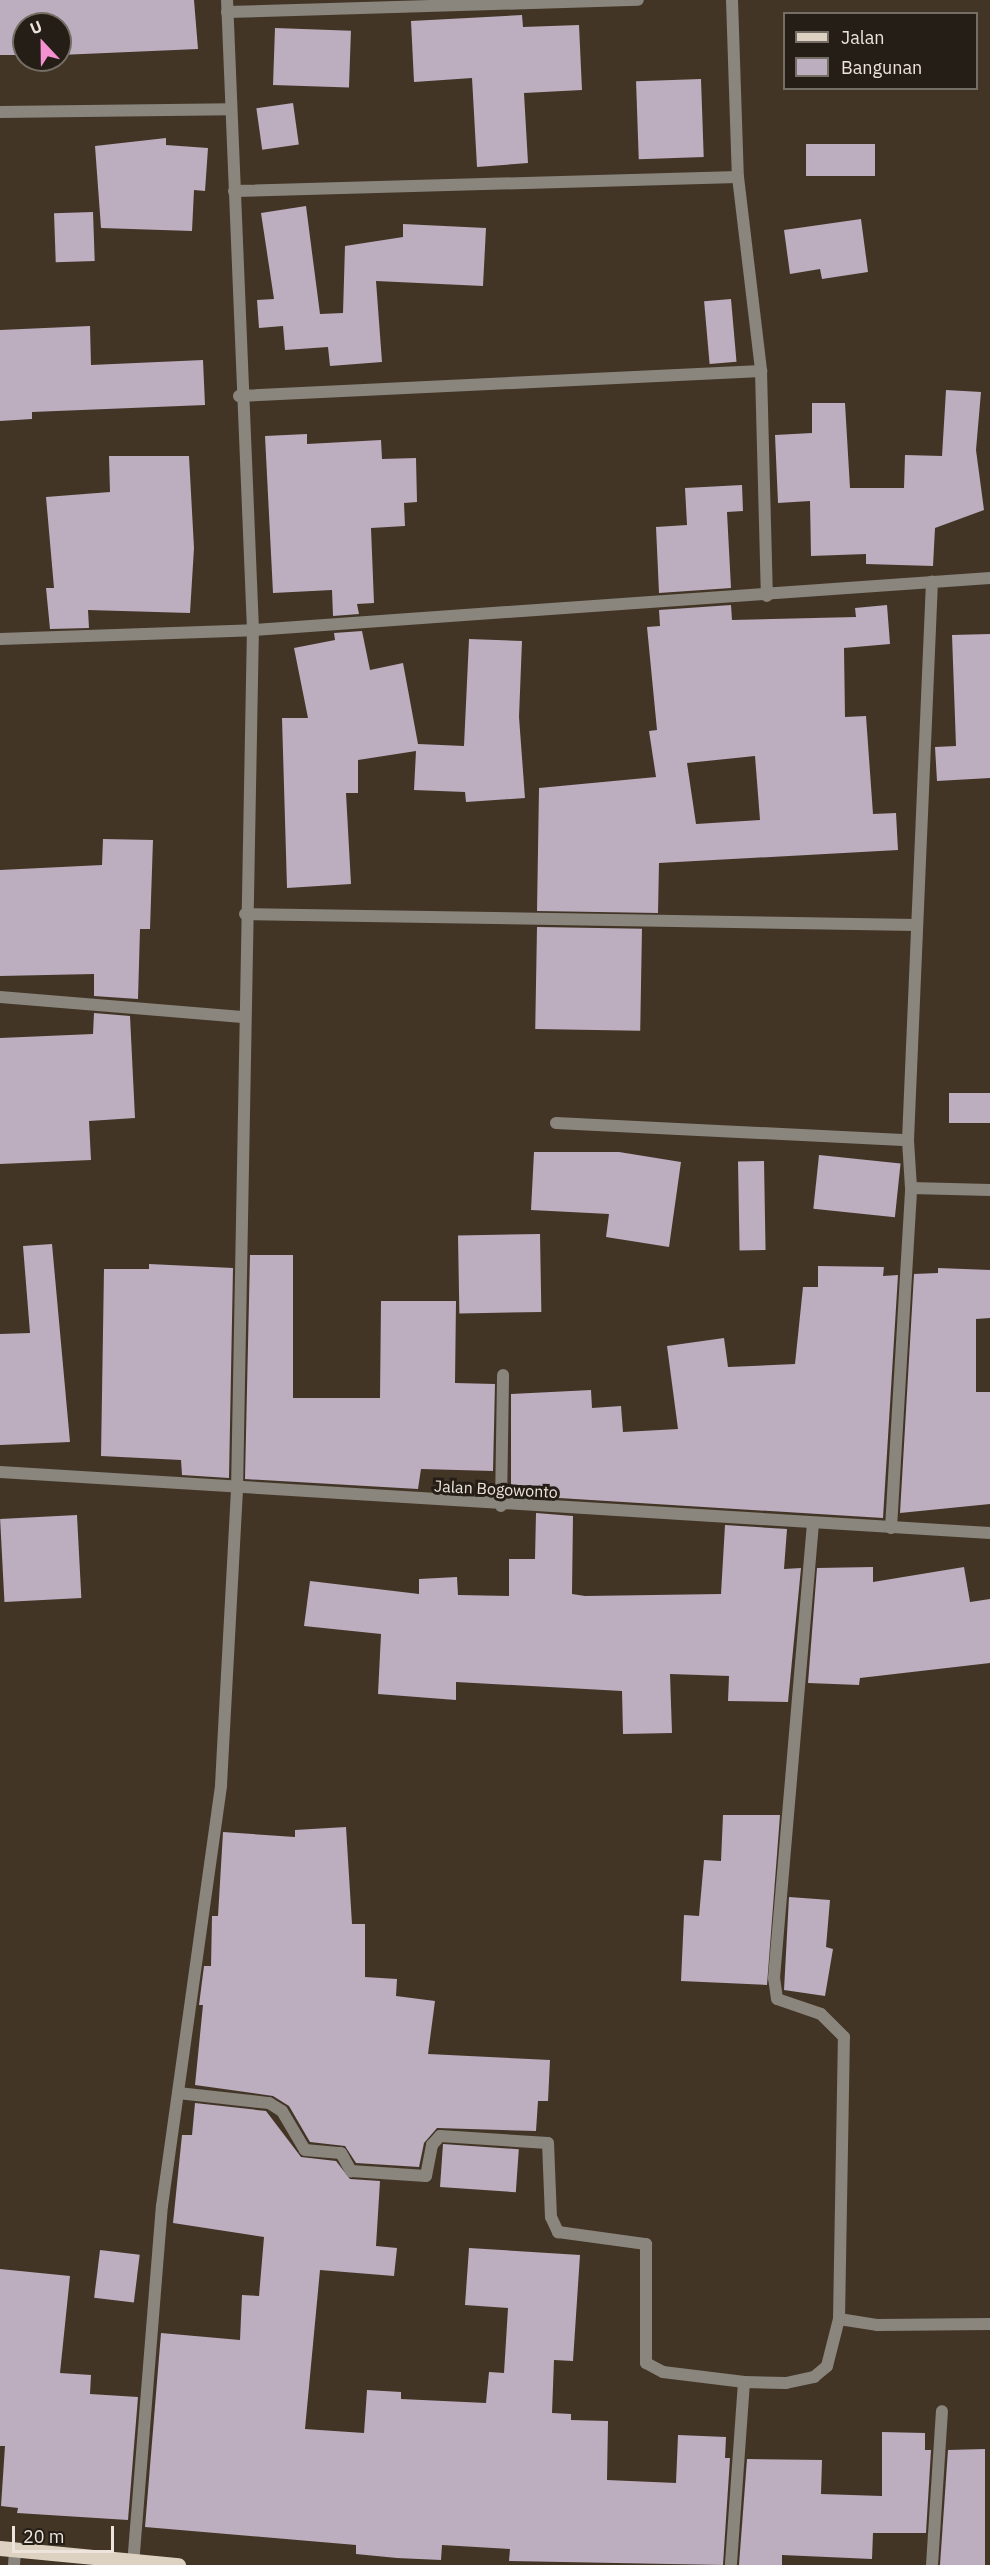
<!DOCTYPE html>
<style>
body{margin:0}
#map{position:relative;width:990px;height:2565px;overflow:hidden;background:#423526;font-family:"IBM Plex Sans",sans-serif}
div>[style]{position:absolute}
.building>*{inset:0;background:#bcadbf;transform-origin:0 0}
.service>*{height:12px;margin:-6px;padding:0 6px;transform-origin:6px;border-radius:6px;background:#8a857d}
.minor>*{height:12px;margin:-6px;padding:0 6px;transform-origin:6px;border-radius:6px;background:#8a857d}
.primary>*{height:15px;margin:-7.5px;padding:0 7.5px;transform-origin:7.5px;border-radius:7.5px;background:#ddd2c1}
span{translate:-50% -50%;white-space:nowrap;text-align:center;line-height:1.15;-webkit-text-stroke:6px #241e17;paint-order:stroke}
.street-label{font-size:16px;color:#ede5db}
.legend{position:absolute;left:783px;top:12px;width:195px;height:78px;box-sizing:border-box;background:#241e17;border:2px solid #746e65;margin:0;padding:8px 10px;list-style:none;font-size:18px;color:#ede5db}
.legend li{display:flex;align-items:center;gap:12px;height:30px}
.legend b{width:30px;border:2px solid #746e65}
.north{position:absolute;left:12px;top:12px;width:60px;height:60px;box-sizing:border-box;background:#241e17;border:2px solid #746e65;border-radius:50%;rotate:338deg;font-size:16px;font-weight:700;line-height:24px;text-align:center;color:#ede5db}
.north::after{content:'';display:block;margin:auto;width:21px;height:27px;background:#f591d2;clip-path:polygon(50% 0,100% 100%,50% 72%,0 100%)}
.scale{position:absolute;left:12px;top:2526px;width:102px;height:27px;box-sizing:border-box;border:3px solid #ede5db;border-top:0;padding-left:8px;font-size:18px;line-height:21px;white-space:nowrap;color:#ede5db;-webkit-text-stroke:4px #241e17;paint-order:stroke}
</style>
<div id="map">
<div class="building">
<i style="clip-path:polygon(0 0,194px 0,198px 49px,60px 55px,60px 24px,24px 24px,24px 55px,0 55px)"></i>
<i style="clip-path:polygon(522px 15px,523px 27px,579px 25px,582px 90px,524px 93px,528px 163px,477px 167px,472px 78px,414px 82px,411px 21px)"></i>
<i style="left:275px;top:28px;width:76px;height:57px;rotate:2deg"></i>
<i style="left:701px;top:79px;width:78px;height:65px;rotate:88deg"></i>
<i style="left:293px;top:103px;width:42px;height:37px;rotate:82deg"></i>
<i style="clip-path:polygon(166px 138px,166px 145px,208px 148px,205px 191px,194px 190px,192px 231px,101px 228px,95px 146px)"></i>
<i style="left:806px;top:144px;width:69px;height:32px"></i>
<i style="clip-path:polygon(306px 206px,320px 314px,343px 313px,345px 246px,403px 237px,403px 224px,486px 228px,483px 286px,376px 281px,382px 362px,330px 366px,328px 347px,285px 350px,283px 326px,259px 328px,257px 300px,274px 299px,261px 213px)"></i>
<i style="left:93px;top:212px;width:49px;height:39px;rotate:88deg"></i>
<i style="clip-path:polygon(861px 219px,868px 272px,822px 279px,820px 269px,790px 274px,784px 230px)"></i>
<i style="left:731px;top:299px;width:63px;height:27px;rotate:85deg"></i>
<i style="clip-path:polygon(90px 326px,91px 365px,203px 360px,205px 405px,32px 412px,32px 419px,0 421px,0 330px)"></i>
<i style="clip-path:polygon(946px 390px,981px 392px,976px 450px,984px 510px,935px 528px,933px 566px,866px 564px,866px 554px,811px 556px,810px 501px,778px 503px,775px 435px,812px 433px,812px 403px,845px 403px,850px 488px,904px 488px,905px 455px,942px 456px)"></i>
<i style="clip-path:polygon(307px 434px,307px 444px,381px 440px,382px 459px,416px 458px,417px 502px,404px 503px,405px 526px,371px 528px,374px 603px,357px 604px,359px 614px,333px 616px,332px 590px,273px 593px,265px 436px)"></i>
<i style="clip-path:polygon(109px 456px,189px 456px,194px 548px,190px 613px,88px 610px,89px 628px,50px 629px,46px 588px,54px 588px,46px 497px,110px 492px)"></i>
<i style="clip-path:polygon(742px 485px,743px 511px,727px 512px,731px 588px,659px 593px,656px 527px,687px 525px,685px 488px)"></i>
<i style="clip-path:polygon(evenodd,731px 605px,732px 620px,856px 617px,855px 608px,887px 605px,890px 644px,844px 648px,845px 717px,866px 716px,873px 814px,896px 813px,898px 850px,659px 863px,658px 913px,537px 911px,539px 788px,656px 777px,649px 731px,657px 730px,647px 627px,660px 626px,659px 610px,731px 605px,755px 756px,760px 820px,696px 824px,687px 763px,755px 756px)"></i>
<i style="clip-path:polygon(362px 631px,370px 670px,403px 663px,418px 744px,464px 746px,469px 639px,522px 641px,519px 717px,525px 798px,466px 802px,465px 792px,414px 790px,416px 751px,358px 760px,358px 793px,346px 793px,351px 884px,287px 888px,282px 718px,308px 718px,294px 648px,335px 640px,334px 633px)"></i>
<i style="clip-path:polygon(990px 634px,990px 778px,937px 781px,935px 747px,956px 746px,952px 635px)"></i>
<i style="clip-path:polygon(103px 839px,153px 840px,150px 929px,140px 929px,138px 999px,94px 996px,94px 974px,0 976px,0 870px,102px 865px)"></i>
<i style="left:537px;top:927px;width:105px;height:102px;rotate:1deg"></i>
<i style="clip-path:polygon(94px 1013px,130px 1016px,135px 1118px,89px 1121px,91px 1160px,0 1164px,0 1038px,93px 1034px)"></i>
<i style="left:990px;top:1093px;width:30px;height:41px;rotate:90deg"></i>
<i style="clip-path:polygon(534px 1152px,619px 1152px,681px 1162px,669px 1247px,606px 1237px,609px 1214px,531px 1210px)"></i>
<i style="left:819px;top:1155px;width:82px;height:54px;rotate:6deg"></i>
<i style="left:764px;top:1161px;width:89px;height:26px;rotate:89deg"></i>
<i style="left:540px;top:1234px;width:78px;height:82px;rotate:89deg"></i>
<i style="clip-path:polygon(52px 1244px,70px 1442px,0 1445px,0 1334px,30px 1333px,23px 1246px)"></i>
<i style="clip-path:polygon(250px 1255px,293px 1255px,293px 1398px,380px 1398px,381px 1301px,456px 1301px,455px 1383px,495px 1384px,493px 1471px,421px 1469px,418px 1489px,245px 1479px)"></i>
<i style="clip-path:polygon(149px 1264px,233px 1268px,229px 1478px,182px 1475px,181px 1460px,101px 1456px,104px 1269px,149px 1269px)"></i>
<i style="clip-path:polygon(818px 1266px,884px 1267px,883px 1276px,898px 1275px,883px 1518px,511px 1495px,511px 1394px,591px 1390px,592px 1408px,621px 1406px,623px 1432px,678px 1429px,667px 1346px,724px 1338px,728px 1367px,795px 1364px,803px 1287px,818px 1287px)"></i>
<i style="clip-path:polygon(938px 1268px,990px 1270px,990px 1318px,976px 1319px,976px 1392px,990px 1392px,990px 1504px,900px 1513px,914px 1274px,938px 1273px)"></i>
<i style="clip-path:polygon(536px 1513px,573px 1516px,572px 1594px,585px 1596px,721px 1594px,725px 1525px,787px 1529px,784px 1569px,801px 1568px,788px 1702px,728px 1701px,729px 1676px,670px 1674px,672px 1733px,623px 1734px,622px 1691px,456px 1682px,456px 1700px,378px 1694px,381px 1634px,304px 1626px,310px 1581px,419px 1594px,419px 1579px,457px 1577px,458px 1595px,509px 1596px,509px 1559px,535px 1559px)"></i>
<i style="left:77px;top:1515px;width:83px;height:77px;rotate:87deg"></i>
<i style="clip-path:polygon(873px 1567px,873px 1582px,964px 1567px,970px 1602px,990px 1599px,990px 1663px,860px 1678px,859px 1685px,808px 1683px,817px 1568px)"></i>
<i style="clip-path:polygon(723px 1815px,780px 1815px,767px 1985px,681px 1981px,684px 1915px,699px 1916px,704px 1860px,721px 1861px)"></i>
<i style="clip-path:polygon(346px 1827px,352px 1924px,365px 1924px,365px 1977px,397px 1979px,396px 1996px,435px 2001px,428px 2054px,550px 2060px,548px 2101px,538px 2101px,536px 2131px,437px 2128px,424px 2143px,419px 2167px,356px 2163px,345px 2146px,310px 2142px,289px 2106px,273px 2096px,195px 2085px,203px 2005px,199px 2005px,204px 1966px,211px 1966px,212px 1916px,218px 1916px,223px 1832px,295px 1837px,295px 1830px)"></i>
<i style="clip-path:polygon(789px 1897px,830px 1900px,826px 1947px,833px 1949px,825px 1996px,784px 1990px)"></i>
<i style="clip-path:polygon(195px 2103px,266px 2111px,301px 2157px,336px 2161px,350px 2179px,380px 2181px,376px 2246px,397px 2248px,394px 2276px,320px 2270px,305px 2429px,364px 2433px,367px 2390px,401px 2392px,401px 2399px,486px 2403px,489px 2372px,504px 2373px,508px 2308px,465px 2305px,469px 2248px,580px 2255px,573px 2361px,554px 2360px,552px 2413px,571px 2414px,571px 2420px,608px 2421px,607px 2480px,676px 2483px,678px 2435px,726px 2437px,725px 2458px,730px 2458px,723px 2565px,509px 2561px,510px 2549px,442px 2545px,441px 2560px,397px 2558px,356px 2554px,356px 2545px,145px 2527px,161px 2333px,240px 2340px,242px 2295px,259px 2296px,264px 2237px,173px 2223px,182px 2135px,192px 2135px)"></i>
<i style="left:443px;top:2144px;width:76px;height:43px;rotate:4deg"></i>
<i style="left:100px;top:2250px;width:40px;height:48px;rotate:7deg"></i>
<i style="clip-path:polygon(0 2269px,70px 2276px,60px 2373px,91px 2375px,90px 2394px,138px 2397px,128px 2520px,17px 2513px,18px 2508px,1px 2506px,5px 2446px,0 2446px)"></i>
<i style="clip-path:polygon(882px 2432px,925px 2433px,925px 2450px,931px 2450px,926px 2533px,873px 2533px,872px 2559px,782px 2555px,782px 2565px,739px 2565px,747px 2459px,822px 2460px,821px 2494px,882px 2496px)"></i>
<i style="clip-path:polygon(985px 2449px,985px 2565px,940px 2565px,948px 2450px)"></i>
</div>
<div class="service">
<i style="left:501px;top:1506px;width:131px;rotate:-89.1deg"></i>
<i style="left:839px;top:2319px;width:38px;rotate:9deg"></i>
<i style="left:877px;top:2325px;width:113px;rotate:-0.5deg"></i>
<i style="left:744px;top:2382px;width:42px;rotate:1.4deg"></i>
<i style="left:786px;top:2383px;width:29px;rotate:-12deg"></i>
<i style="left:814px;top:2377px;width:17px;rotate:-40deg"></i>
<i style="left:827px;top:2366px;width:49px;rotate:-75.7deg"></i>
<i style="left:839px;top:2319px;width:282px;rotate:-89deg"></i>
<i style="left:844px;top:2037px;width:33px;rotate:-135deg"></i>
<i style="left:821px;top:2014px;width:46px;rotate:-161.2deg"></i>
<i style="left:777px;top:1999px;width:21px;rotate:-98deg"></i>
<i style="left:14px;top:2565px;width:15px;rotate:-86deg"></i>
<i style="left:932px;top:2565px;width:154px;rotate:-86.3deg"></i>
</div>
<div class="minor">
<i style="left:732px;top:0;width:177px;rotate:88.1deg"></i>
<i style="left:738px;top:177px;width:195px;rotate:83.2deg"></i>
<i style="left:761px;top:371px;width:225px;rotate:88.5deg"></i>
<i style="left:227px;top:12px;width:411px;rotate:-1.7deg"></i>
<i style="left:0;top:112px;width:230px;rotate:-0.7deg"></i>
<i style="left:234px;top:191px;width:504px;rotate:-1.59deg"></i>
<i style="left:239px;top:396px;width:523px;rotate:-2.74deg"></i>
<i style="left:0;top:639px;width:253px;rotate:-2deg"></i>
<i style="left:253px;top:630px;width:739px;rotate:-4.04deg"></i>
<i style="left:245px;top:914px;width:672px;rotate:0.94deg"></i>
<i style="left:0;top:997px;width:243px;rotate:4.7deg"></i>
<i style="left:556px;top:1123px;width:352px;rotate:2.8deg"></i>
<i style="left:911px;top:1188px;width:79px;rotate:1.5deg"></i>
<i style="left:0;top:1472px;width:992px;rotate:3.53deg"></i>
<i style="left:891px;top:1528px;width:341px;rotate:-86.6deg"></i>
<i style="left:911px;top:1188px;width:48px;rotate:-93.6deg"></i>
<i style="left:908px;top:1140px;width:559px;rotate:-87.54deg"></i>
<i style="left:774px;top:1978px;width:456px;rotate:-85.1deg"></i>
<i style="left:178px;top:2093px;width:92px;rotate:6.3deg"></i>
<i style="left:269px;top:2103px;width:15px;rotate:32deg"></i>
<i style="left:282px;top:2111px;width:45px;rotate:59.5deg"></i>
<i style="left:305px;top:2150px;width:36px;rotate:5deg"></i>
<i style="left:341px;top:2153px;width:21px;rotate:61deg"></i>
<i style="left:351px;top:2171px;width:75px;rotate:3.8deg"></i>
<i style="left:426px;top:2176px;width:32px;rotate:-79deg"></i>
<i style="left:432px;top:2145px;width:12px;rotate:-48deg"></i>
<i style="left:440px;top:2136px;width:108px;rotate:3.7deg"></i>
<i style="left:548px;top:2143px;width:74px;rotate:87.7deg"></i>
<i style="left:551px;top:2217px;width:17px;rotate:65deg"></i>
<i style="left:558px;top:2232px;width:89px;rotate:7.8deg"></i>
<i style="left:646px;top:2244px;width:119px;rotate:90deg"></i>
<i style="left:646px;top:2363px;width:19px;rotate:28deg"></i>
<i style="left:663px;top:2372px;width:82px;rotate:7deg"></i>
<i style="left:744px;top:2382px;width:183px;rotate:94.1deg"></i>
<i style="left:133px;top:2565px;width:360px;rotate:-85.4deg"></i>
<i style="left:162px;top:2206px;width:425px;rotate:-82deg"></i>
<i style="left:221px;top:1785px;width:294px;rotate:-86.9deg"></i>
<i style="left:237px;top:1491px;width:861px;rotate:-88.94deg"></i>
<i style="left:253px;top:630px;width:631px;rotate:-92.36deg"></i>
</div>
<div class="primary">
<i style="left:0;top:2548px;width:179px;rotate:5.5deg"></i>
</div>
<div class="street-label">
<span style="left:496px;top:1489px;rotate:3deg">Jalan Bogowonto</span>
</div>
<ul class="legend">
<li><b style="height:8px;background:#ddd2c1"></b>Jalan</li>
<li><b style="height:16px;background:#bcadbf"></b>Bangunan</li>
</ul>
<div class="north">U</div>
<div class="scale">20 m</div>
</div>
